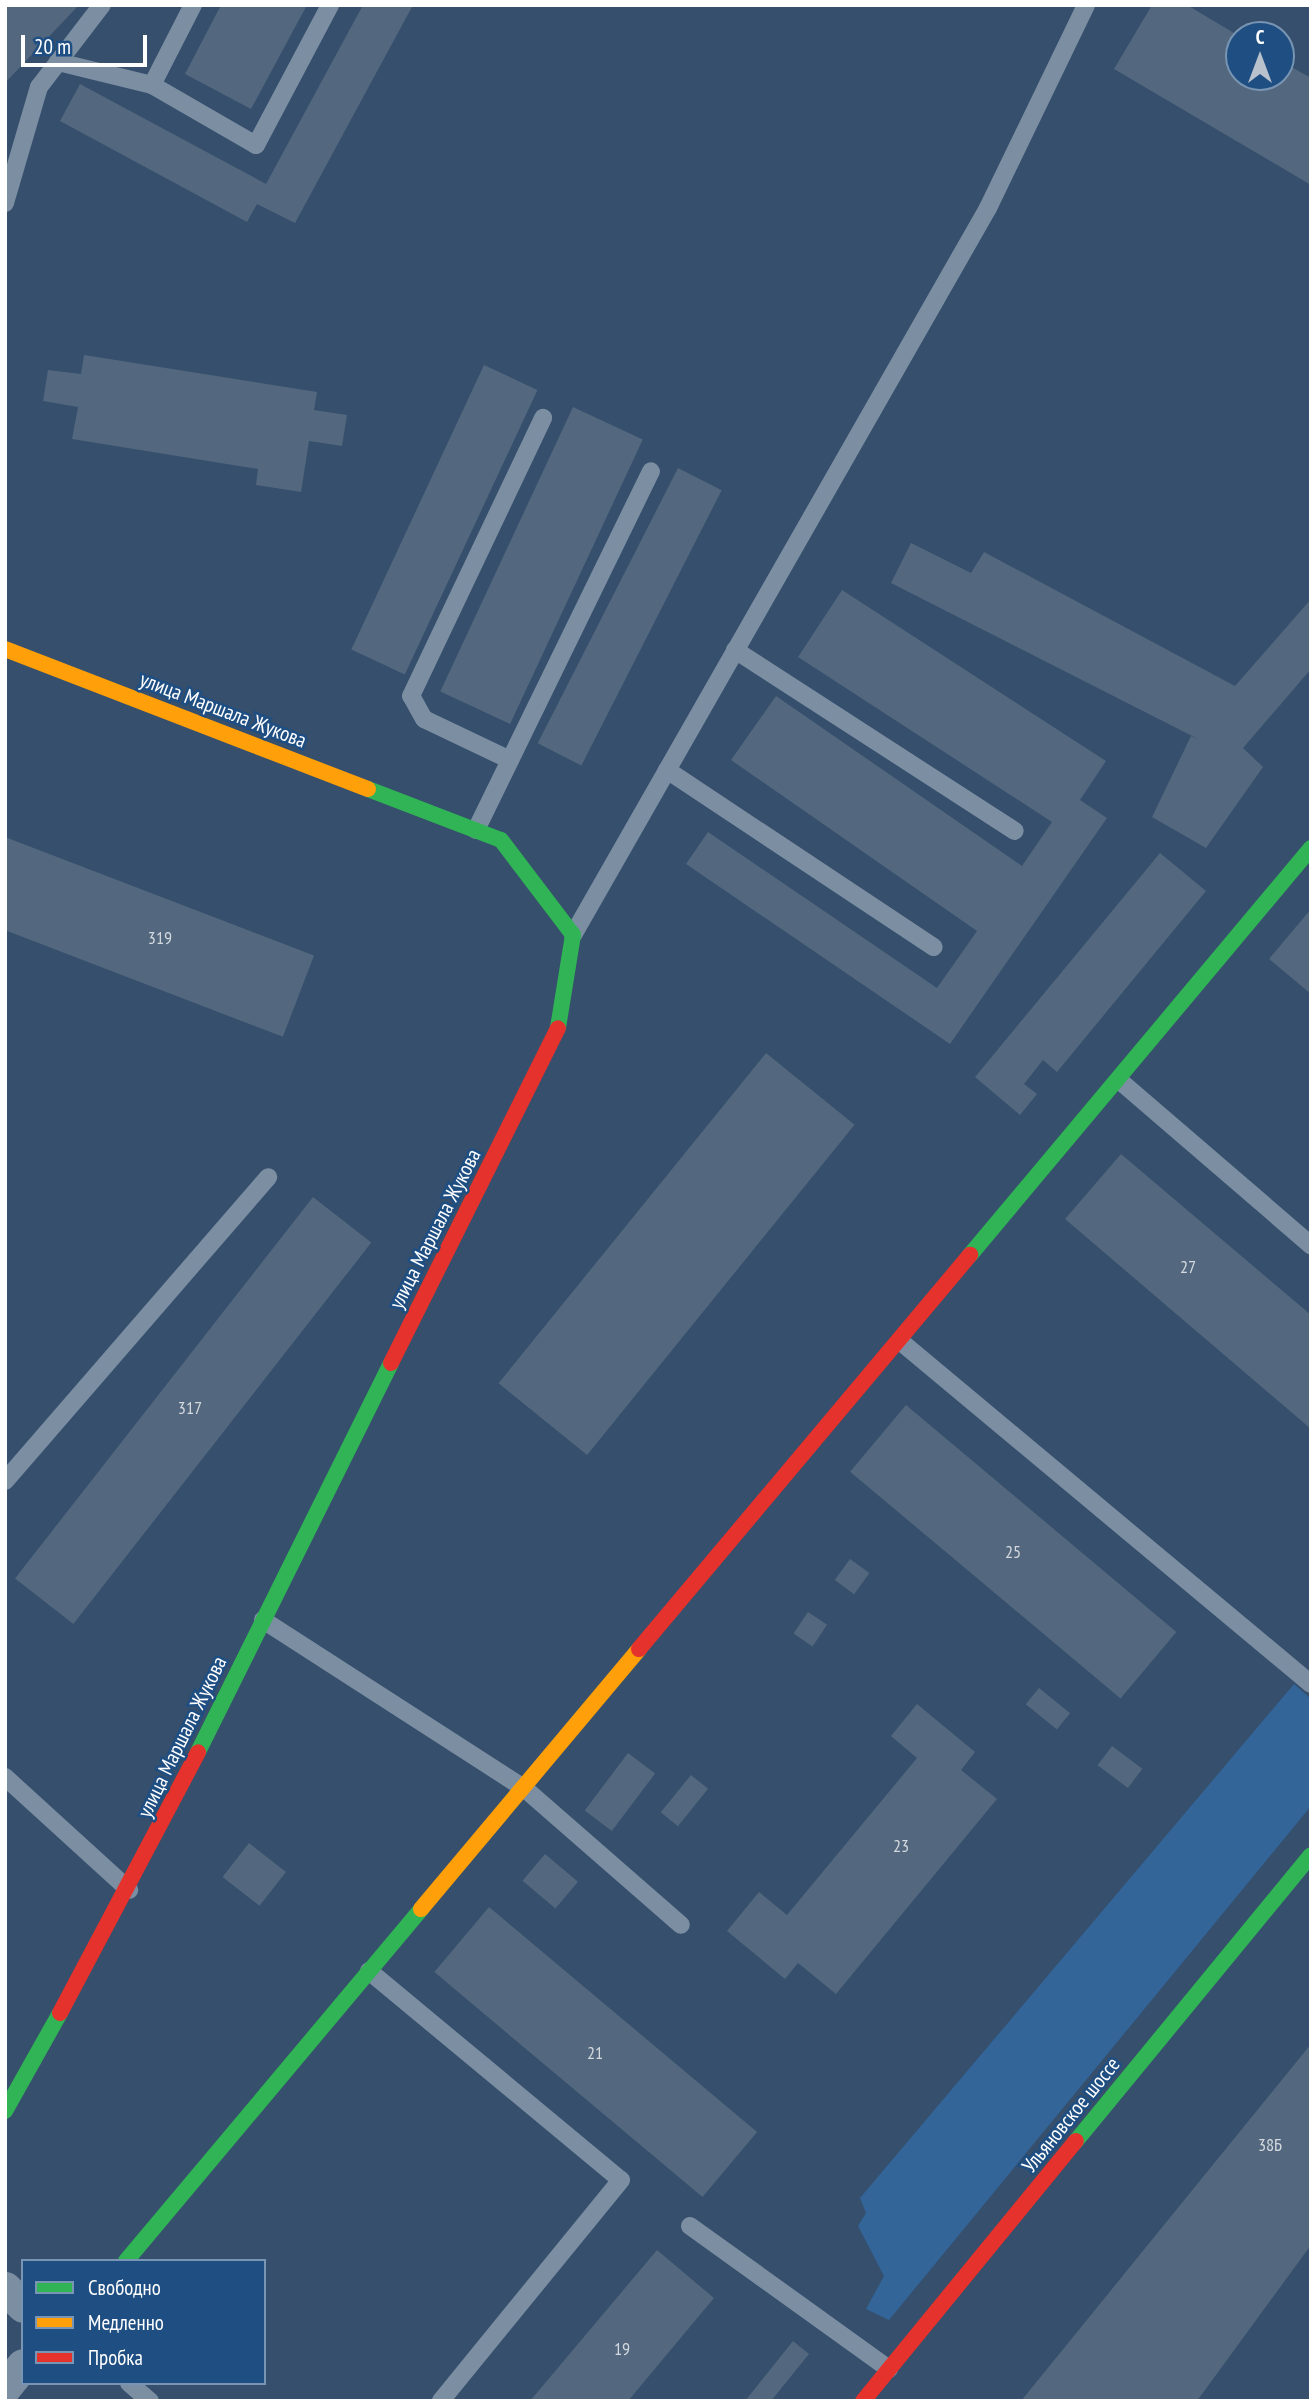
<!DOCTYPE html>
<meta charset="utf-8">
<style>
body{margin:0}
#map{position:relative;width:1316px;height:2406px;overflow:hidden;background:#354f6c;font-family:"PT Sans Narrow",sans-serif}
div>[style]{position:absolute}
.green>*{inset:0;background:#336599}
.building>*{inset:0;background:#53687e;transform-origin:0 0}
.lane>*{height:18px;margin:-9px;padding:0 9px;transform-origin:9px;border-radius:9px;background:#7c8ea2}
.street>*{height:33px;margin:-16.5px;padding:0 16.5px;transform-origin:16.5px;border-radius:16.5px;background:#7c8ea2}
.fast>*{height:16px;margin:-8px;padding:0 8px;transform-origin:8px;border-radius:8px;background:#30b455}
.slow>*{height:16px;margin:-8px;padding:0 8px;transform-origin:8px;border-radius:8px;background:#ff9f0a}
.jam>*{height:16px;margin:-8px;padding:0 8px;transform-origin:8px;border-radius:8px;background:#e5322d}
span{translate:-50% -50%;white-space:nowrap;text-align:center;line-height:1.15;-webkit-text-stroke:5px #1f4e82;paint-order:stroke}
.number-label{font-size:18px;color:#d4d9df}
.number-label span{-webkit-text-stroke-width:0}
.street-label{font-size:21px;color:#fff}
.frame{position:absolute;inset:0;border:7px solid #fff;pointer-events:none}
.legend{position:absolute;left:21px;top:2259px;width:245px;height:126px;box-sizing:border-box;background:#1f4e82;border:2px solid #7995b4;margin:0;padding:9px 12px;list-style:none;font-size:21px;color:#fff}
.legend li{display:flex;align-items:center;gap:14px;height:35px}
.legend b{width:35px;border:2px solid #7995b4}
.north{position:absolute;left:1225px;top:21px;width:70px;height:70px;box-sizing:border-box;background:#1f4e82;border:2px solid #7995b4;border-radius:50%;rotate:0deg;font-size:19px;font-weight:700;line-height:28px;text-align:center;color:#fff}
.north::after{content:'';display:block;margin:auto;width:24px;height:32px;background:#b8c1cc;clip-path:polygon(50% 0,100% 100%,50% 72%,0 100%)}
.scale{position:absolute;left:21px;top:35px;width:126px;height:32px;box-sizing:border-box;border:4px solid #fff;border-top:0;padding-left:9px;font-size:21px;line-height:24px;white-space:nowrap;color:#fff;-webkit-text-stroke:5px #1f4e82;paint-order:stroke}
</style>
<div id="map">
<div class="green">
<i style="clip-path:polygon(1294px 1684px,1311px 1699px,1311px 1806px,889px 2320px,866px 2309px,884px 2276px,858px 2226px,866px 2213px,860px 2198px)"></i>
</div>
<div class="building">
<i style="clip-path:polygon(5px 5px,79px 5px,5px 83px)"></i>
<i style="clip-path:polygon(221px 5px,307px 5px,251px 109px,185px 74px)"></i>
<i style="clip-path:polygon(363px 5px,413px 5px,295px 223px,257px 204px,247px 222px,60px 121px,80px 84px,266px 184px)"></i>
<i style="clip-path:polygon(1152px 5px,1187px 5px,1239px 36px,1239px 77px,1281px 77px,1281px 61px,1311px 78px,1311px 185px,1114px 69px)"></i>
<i style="clip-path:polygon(84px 355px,317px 392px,314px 410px,347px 415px,342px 446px,309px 441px,301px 492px,256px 485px,258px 469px,72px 439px,78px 407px,43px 401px,48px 370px,81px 374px)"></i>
<i style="left:484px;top:365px;width:59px;height:314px;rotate:25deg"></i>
<i style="left:573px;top:407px;width:77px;height:314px;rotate:25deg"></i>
<i style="left:678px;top:468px;width:49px;height:309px;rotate:27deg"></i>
<i style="clip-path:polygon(911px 543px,971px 573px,984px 552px,1235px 686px,1311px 599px,1311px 669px,1243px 748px,1263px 767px,1206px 848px,1152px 817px,1191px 736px,1200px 740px,891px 583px)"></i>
<i style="clip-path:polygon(842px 590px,1106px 761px,1080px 800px,1107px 818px,950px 1044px,686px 864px,708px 832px,937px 988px,977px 931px,731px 760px,776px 696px,1022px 866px,1052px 822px,798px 657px)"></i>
<i style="left:5px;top:837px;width:331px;height:87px;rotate:21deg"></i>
<i style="clip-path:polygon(1160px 853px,1206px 891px,1057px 1072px,1043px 1060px,1024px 1084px,1037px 1094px,1020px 1115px,975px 1077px)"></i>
<i style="clip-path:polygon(1311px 909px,1311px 994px,1269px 959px)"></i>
<i style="left:766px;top:1053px;width:114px;height:425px;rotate:39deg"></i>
<i style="clip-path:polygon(1121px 1154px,1311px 1315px,1311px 1429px,1065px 1219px)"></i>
<i style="left:313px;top:1197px;width:74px;height:484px;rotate:38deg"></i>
<i style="left:906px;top:1405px;width:353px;height:87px;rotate:40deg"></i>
<i style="left:850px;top:1559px;width:24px;height:26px;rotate:36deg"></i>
<i style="left:808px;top:1612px;width:23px;height:26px;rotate:34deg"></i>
<i style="left:1039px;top:1688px;width:40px;height:21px;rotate:39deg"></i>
<i style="clip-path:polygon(917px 1704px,975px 1752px,961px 1770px,997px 1799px,836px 1994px,798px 1963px,785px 1979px,727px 1931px,759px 1892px,787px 1915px,917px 1758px,891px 1736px)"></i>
<i style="left:1112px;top:1746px;width:38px;height:24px;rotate:37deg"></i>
<i style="left:628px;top:1753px;width:34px;height:72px;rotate:37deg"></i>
<i style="left:691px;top:1775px;width:22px;height:48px;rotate:39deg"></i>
<i style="left:249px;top:1843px;width:47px;height:43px;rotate:38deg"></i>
<i style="left:545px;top:1854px;width:43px;height:35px;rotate:40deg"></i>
<i style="left:489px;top:1907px;width:350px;height:85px;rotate:40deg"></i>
<i style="clip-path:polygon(1311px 2044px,1311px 2245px,1197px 2401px,1021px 2401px)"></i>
<i style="clip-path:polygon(657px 2250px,714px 2298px,628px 2401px,530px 2401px)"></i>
<i style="clip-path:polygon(793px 2341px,809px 2354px,771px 2401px,745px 2401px)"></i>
</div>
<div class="lane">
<i style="left:58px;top:62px;width:97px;rotate:13.7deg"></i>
<i style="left:152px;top:85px;width:120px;rotate:30deg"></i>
<i style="left:256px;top:145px;width:158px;rotate:-62.1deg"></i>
<i style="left:152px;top:85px;width:90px;rotate:-62.9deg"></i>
<i style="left:5px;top:203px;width:121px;rotate:-73.7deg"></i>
<i style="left:39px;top:87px;width:103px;rotate:-52.5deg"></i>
<i style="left:735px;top:650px;width:333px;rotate:32.9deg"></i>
<i style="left:510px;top:760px;width:95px;rotate:-154.5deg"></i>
<i style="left:424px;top:719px;width:26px;rotate:-119deg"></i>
<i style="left:411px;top:696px;width:308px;rotate:-64.6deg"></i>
<i style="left:667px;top:770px;width:320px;rotate:33.6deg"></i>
<i style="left:476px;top:830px;width:399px;rotate:-64deg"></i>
<i style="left:573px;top:935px;width:837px;rotate:-60.28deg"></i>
<i style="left:988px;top:208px;width:225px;rotate:-64.2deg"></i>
<i style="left:1120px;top:1081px;width:252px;rotate:40.7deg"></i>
<i style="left:900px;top:1341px;width:535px;rotate:39.85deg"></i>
<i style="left:5px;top:1481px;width:402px;rotate:-49.1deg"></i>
<i style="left:263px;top:1620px;width:310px;rotate:32.8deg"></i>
<i style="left:524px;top:1788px;width:208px;rotate:41.1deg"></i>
<i style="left:5px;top:1777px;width:168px;rotate:42.3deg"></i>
<i style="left:369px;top:1971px;width:327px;rotate:39.7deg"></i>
<i style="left:621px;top:2180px;width:285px;rotate:129.2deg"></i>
<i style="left:690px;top:2226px;width:245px;rotate:35.7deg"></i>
<i style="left:129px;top:2383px;width:28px;rotate:41deg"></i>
</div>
<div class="street">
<i style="left:5px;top:2288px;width:25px;rotate:45deg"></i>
<i style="left:5px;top:2387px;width:28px;rotate:-51deg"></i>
</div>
<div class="fast">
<i style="left:368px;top:789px;width:142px;rotate:21deg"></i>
<i style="left:501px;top:840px;width:119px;rotate:52.8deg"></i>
<i style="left:573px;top:935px;width:94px;rotate:99.2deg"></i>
<i style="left:970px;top:1255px;width:531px;rotate:-50.04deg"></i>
<i style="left:198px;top:1752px;width:434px;rotate:-63.6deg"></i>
<i style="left:5px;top:2111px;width:112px;rotate:-60.7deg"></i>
<i style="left:1076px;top:2141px;width:370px;rotate:-50.6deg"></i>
<i style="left:126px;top:2261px;width:459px;rotate:-50deg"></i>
</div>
<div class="slow">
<i style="left:5px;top:649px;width:389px;rotate:21.1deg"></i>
<i style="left:421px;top:1909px;width:339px;rotate:-50deg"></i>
</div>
<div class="jam">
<i style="left:391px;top:1363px;width:374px;rotate:-63.5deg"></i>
<i style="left:639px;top:1649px;width:515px;rotate:-49.97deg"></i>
<i style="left:60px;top:2013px;width:295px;rotate:-62.1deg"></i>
<i style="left:863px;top:2401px;width:336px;rotate:-50.7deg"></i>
</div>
<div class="number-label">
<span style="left:160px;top:938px">319</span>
<span style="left:1188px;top:1267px">27</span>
<span style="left:190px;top:1408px">317</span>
<span style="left:1013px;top:1552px">25</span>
<span style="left:901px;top:1846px">23</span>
<span style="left:595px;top:2053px">21</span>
<span style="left:1270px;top:2145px">38Б</span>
<span style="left:622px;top:2349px">19</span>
</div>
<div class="street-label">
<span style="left:223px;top:710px;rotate:21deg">улица Маршала Жукова</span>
<span style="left:435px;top:1229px;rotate:-63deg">улица Маршала Жукова</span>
<span style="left:182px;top:1737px;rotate:-64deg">улица Маршала Жукова</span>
<span style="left:1071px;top:2115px;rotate:-51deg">Ульяновское шоссе</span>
</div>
<div class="frame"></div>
<ul class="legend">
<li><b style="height:9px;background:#30b455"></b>Свободно</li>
<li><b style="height:9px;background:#ff9f0a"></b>Медленно</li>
<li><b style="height:9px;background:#e5322d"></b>Пробка</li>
</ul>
<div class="north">С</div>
<div class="scale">20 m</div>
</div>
